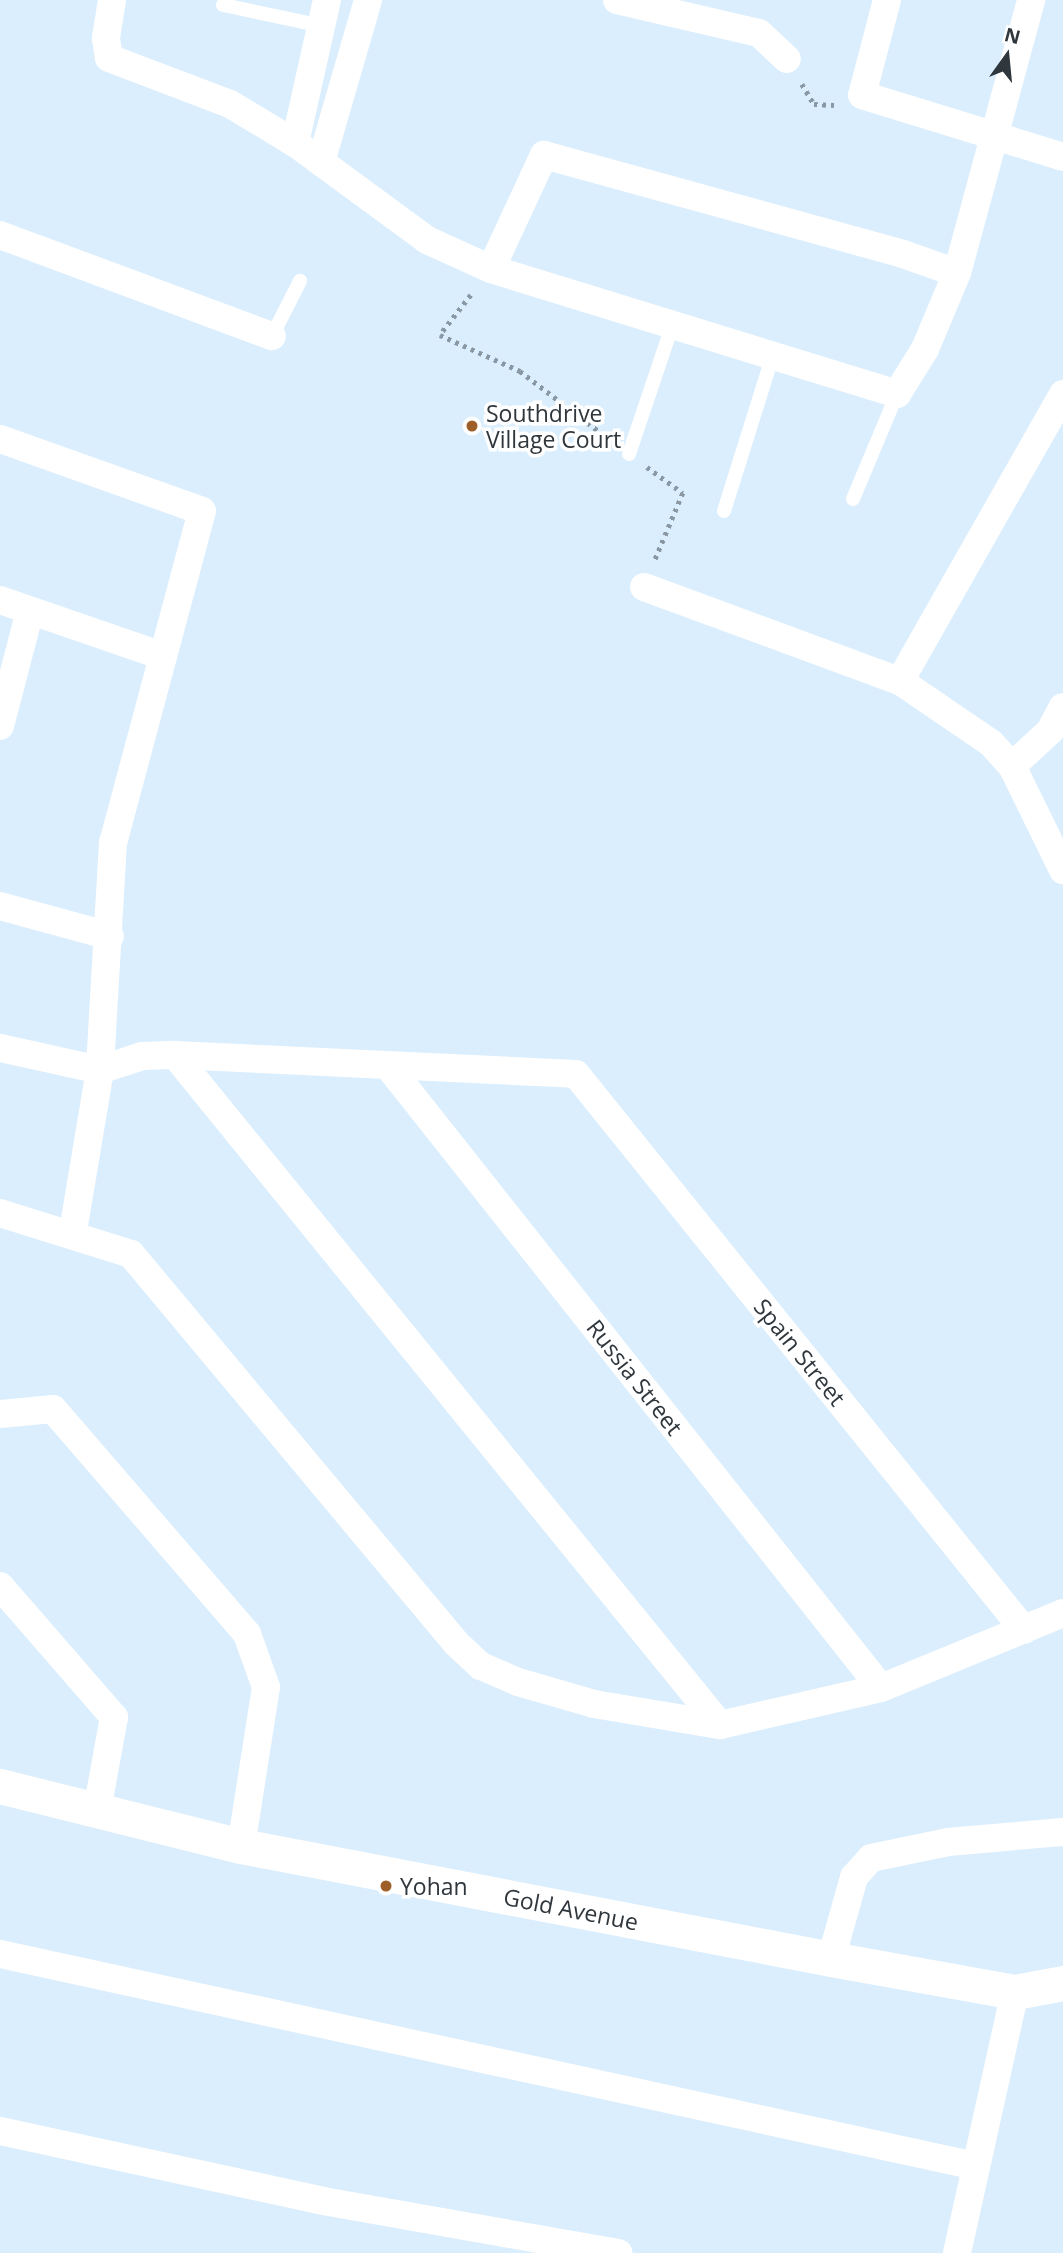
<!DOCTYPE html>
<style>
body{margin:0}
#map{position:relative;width:1063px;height:2253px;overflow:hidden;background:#dbeefd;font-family:"Open Sans",sans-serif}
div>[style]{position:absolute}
.path>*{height:4.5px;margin-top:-2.25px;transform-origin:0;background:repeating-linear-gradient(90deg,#8a98a3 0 3.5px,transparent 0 8.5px)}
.service>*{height:14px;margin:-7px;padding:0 7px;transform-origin:7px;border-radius:7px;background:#fff}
.minor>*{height:28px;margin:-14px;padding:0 14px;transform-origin:14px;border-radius:14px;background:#fff}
.tertiary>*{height:35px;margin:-17.5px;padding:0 17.5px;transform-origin:17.5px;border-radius:17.5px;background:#fff}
.dots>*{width:19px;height:19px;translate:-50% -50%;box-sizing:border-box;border:4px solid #fff;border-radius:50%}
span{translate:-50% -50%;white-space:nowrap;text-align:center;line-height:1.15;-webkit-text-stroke:7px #fff;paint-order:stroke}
.poi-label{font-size:23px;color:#2f363c}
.left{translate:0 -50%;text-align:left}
.street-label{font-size:23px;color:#2f363c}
.north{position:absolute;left:972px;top:21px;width:70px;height:70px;-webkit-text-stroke:5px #fff;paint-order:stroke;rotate:15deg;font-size:19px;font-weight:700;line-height:28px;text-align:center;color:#2f363c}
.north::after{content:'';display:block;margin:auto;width:24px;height:32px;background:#2f363c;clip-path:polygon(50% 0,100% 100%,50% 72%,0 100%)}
</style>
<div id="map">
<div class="path">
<i style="left:802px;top:84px;width:23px;rotate:59deg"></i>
<i style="left:814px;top:104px;width:20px;rotate:3deg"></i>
<i style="left:471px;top:295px;width:51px;rotate:127.8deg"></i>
<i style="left:440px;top:335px;width:88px;rotate:24.2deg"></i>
<i style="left:520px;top:371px;width:112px;rotate:37.4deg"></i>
<i style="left:647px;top:467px;width:44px;rotate:35.8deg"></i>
<i style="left:683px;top:493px;width:73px;rotate:112.7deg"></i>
</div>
<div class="service">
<i style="left:223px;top:5px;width:102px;rotate:11.9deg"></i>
<i style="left:272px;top:336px;width:62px;rotate:-63deg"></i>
<i style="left:629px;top:454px;width:138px;rotate:-71.4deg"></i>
<i style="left:853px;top:499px;width:114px;rotate:-67.3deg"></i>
<i style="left:724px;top:511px;width:164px;rotate:-72.6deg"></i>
</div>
<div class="minor">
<i style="left:112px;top:0;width:39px;rotate:99deg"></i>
<i style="left:106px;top:39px;width:19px;rotate:81deg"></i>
<i style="left:109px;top:58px;width:129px;rotate:20.8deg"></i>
<i style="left:230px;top:104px;width:76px;rotate:31deg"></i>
<i style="left:295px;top:143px;width:164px;rotate:36.3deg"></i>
<i style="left:427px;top:240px;width:70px;rotate:24.4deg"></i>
<i style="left:491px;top:269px;width:425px;rotate:17.1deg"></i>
<i style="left:897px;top:394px;width:53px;rotate:-58.1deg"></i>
<i style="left:925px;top:349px;width:82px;rotate:-67.2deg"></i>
<i style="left:957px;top:273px;width:283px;rotate:-74.8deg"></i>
<i style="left:617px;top:0;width:146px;rotate:13.1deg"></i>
<i style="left:759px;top:33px;width:38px;rotate:43deg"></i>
<i style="left:887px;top:0;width:98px;rotate:104.7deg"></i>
<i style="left:862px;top:95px;width:210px;rotate:17.1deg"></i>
<i style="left:295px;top:143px;width:147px;rotate:-77.4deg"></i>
<i style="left:321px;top:162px;width:169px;rotate:-73.8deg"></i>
<i style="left:0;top:235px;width:290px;rotate:20.4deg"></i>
<i style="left:491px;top:269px;width:126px;rotate:-65.1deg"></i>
<i style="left:544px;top:155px;width:372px;rotate:15.4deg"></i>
<i style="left:903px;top:254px;width:57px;rotate:19.4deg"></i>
<i style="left:0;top:439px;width:214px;rotate:19.6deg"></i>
<i style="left:202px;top:511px;width:343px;rotate:105deg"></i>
<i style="left:113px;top:842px;width:228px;rotate:93.3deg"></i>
<i style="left:100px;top:1070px;width:164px;rotate:99.5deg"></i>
<i style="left:644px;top:587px;width:273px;rotate:20.2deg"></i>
<i style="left:900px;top:681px;width:110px;rotate:34.3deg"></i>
<i style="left:991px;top:743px;width:31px;rotate:48deg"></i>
<i style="left:1012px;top:766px;width:116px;rotate:63.9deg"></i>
<i style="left:0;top:600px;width:172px;rotate:19deg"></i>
<i style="left:900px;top:681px;width:330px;rotate:-60.4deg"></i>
<i style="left:0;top:726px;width:119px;rotate:-75.4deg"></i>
<i style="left:1012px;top:766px;width:52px;rotate:-42.6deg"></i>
<i style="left:1050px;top:731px;width:27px;rotate:-62deg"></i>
<i style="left:0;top:906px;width:114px;rotate:15.3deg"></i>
<i style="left:0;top:1048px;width:102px;rotate:12.4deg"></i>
<i style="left:100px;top:1070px;width:44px;rotate:-18.4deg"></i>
<i style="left:142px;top:1056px;width:33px;rotate:-2deg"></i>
<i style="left:175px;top:1055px;width:401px;rotate:2.7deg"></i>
<i style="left:576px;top:1074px;width:714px;rotate:51.14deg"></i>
<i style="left:175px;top:1055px;width:864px;rotate:50.87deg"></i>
<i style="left:389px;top:1067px;width:792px;rotate:51.61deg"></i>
<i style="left:0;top:1213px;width:137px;rotate:17.4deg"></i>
<i style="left:131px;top:1254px;width:507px;rotate:50.12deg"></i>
<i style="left:456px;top:1643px;width:34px;rotate:43deg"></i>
<i style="left:481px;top:1666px;width:40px;rotate:23.4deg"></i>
<i style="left:518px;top:1682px;width:79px;rotate:16.1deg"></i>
<i style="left:594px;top:1704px;width:128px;rotate:9.5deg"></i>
<i style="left:720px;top:1725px;width:165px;rotate:-12.9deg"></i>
<i style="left:881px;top:1688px;width:197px;rotate:-22.4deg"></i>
<i style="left:0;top:1414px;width:53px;rotate:-5.4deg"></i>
<i style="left:53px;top:1409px;width:297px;rotate:49.2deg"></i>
<i style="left:247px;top:1634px;width:56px;rotate:70.3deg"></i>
<i style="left:266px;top:1687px;width:161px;rotate:98.9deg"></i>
<i style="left:0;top:1586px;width:174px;rotate:49deg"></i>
<i style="left:114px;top:1717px;width:96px;rotate:100.3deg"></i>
<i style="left:0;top:1954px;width:999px;rotate:12.26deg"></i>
<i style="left:831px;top:1959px;width:85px;rotate:-74.3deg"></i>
<i style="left:854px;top:1877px;width:25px;rotate:-48deg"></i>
<i style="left:871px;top:1858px;width:79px;rotate:-11.7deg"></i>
<i style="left:948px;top:1842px;width:115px;rotate:-5deg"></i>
<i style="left:0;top:2131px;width:330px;rotate:12.2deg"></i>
<i style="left:323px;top:2201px;width:300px;rotate:10deg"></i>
<i style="left:957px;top:2253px;width:267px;rotate:-77.5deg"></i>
</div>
<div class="tertiary">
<i style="left:0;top:1786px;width:248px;rotate:14deg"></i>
<i style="left:241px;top:1846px;width:601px;rotate:10.84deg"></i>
<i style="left:831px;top:1959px;width:187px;rotate:10.2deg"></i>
<i style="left:1015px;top:1992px;width:49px;rotate:-10.6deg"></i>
</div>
<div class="dots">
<i style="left:472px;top:426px;background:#9e5e28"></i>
<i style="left:386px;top:1886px;background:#9e5e28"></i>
</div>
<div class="poi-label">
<span class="left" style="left:486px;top:426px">Southdrive<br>Village Court</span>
<span class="left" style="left:400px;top:1886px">Yohan</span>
</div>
<div class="street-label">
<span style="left:800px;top:1352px;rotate:51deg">Spain Street</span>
<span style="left:635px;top:1377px;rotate:52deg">Russia Street</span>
<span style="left:571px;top:1909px;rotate:11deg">Gold Avenue</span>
</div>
<div class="north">N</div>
</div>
